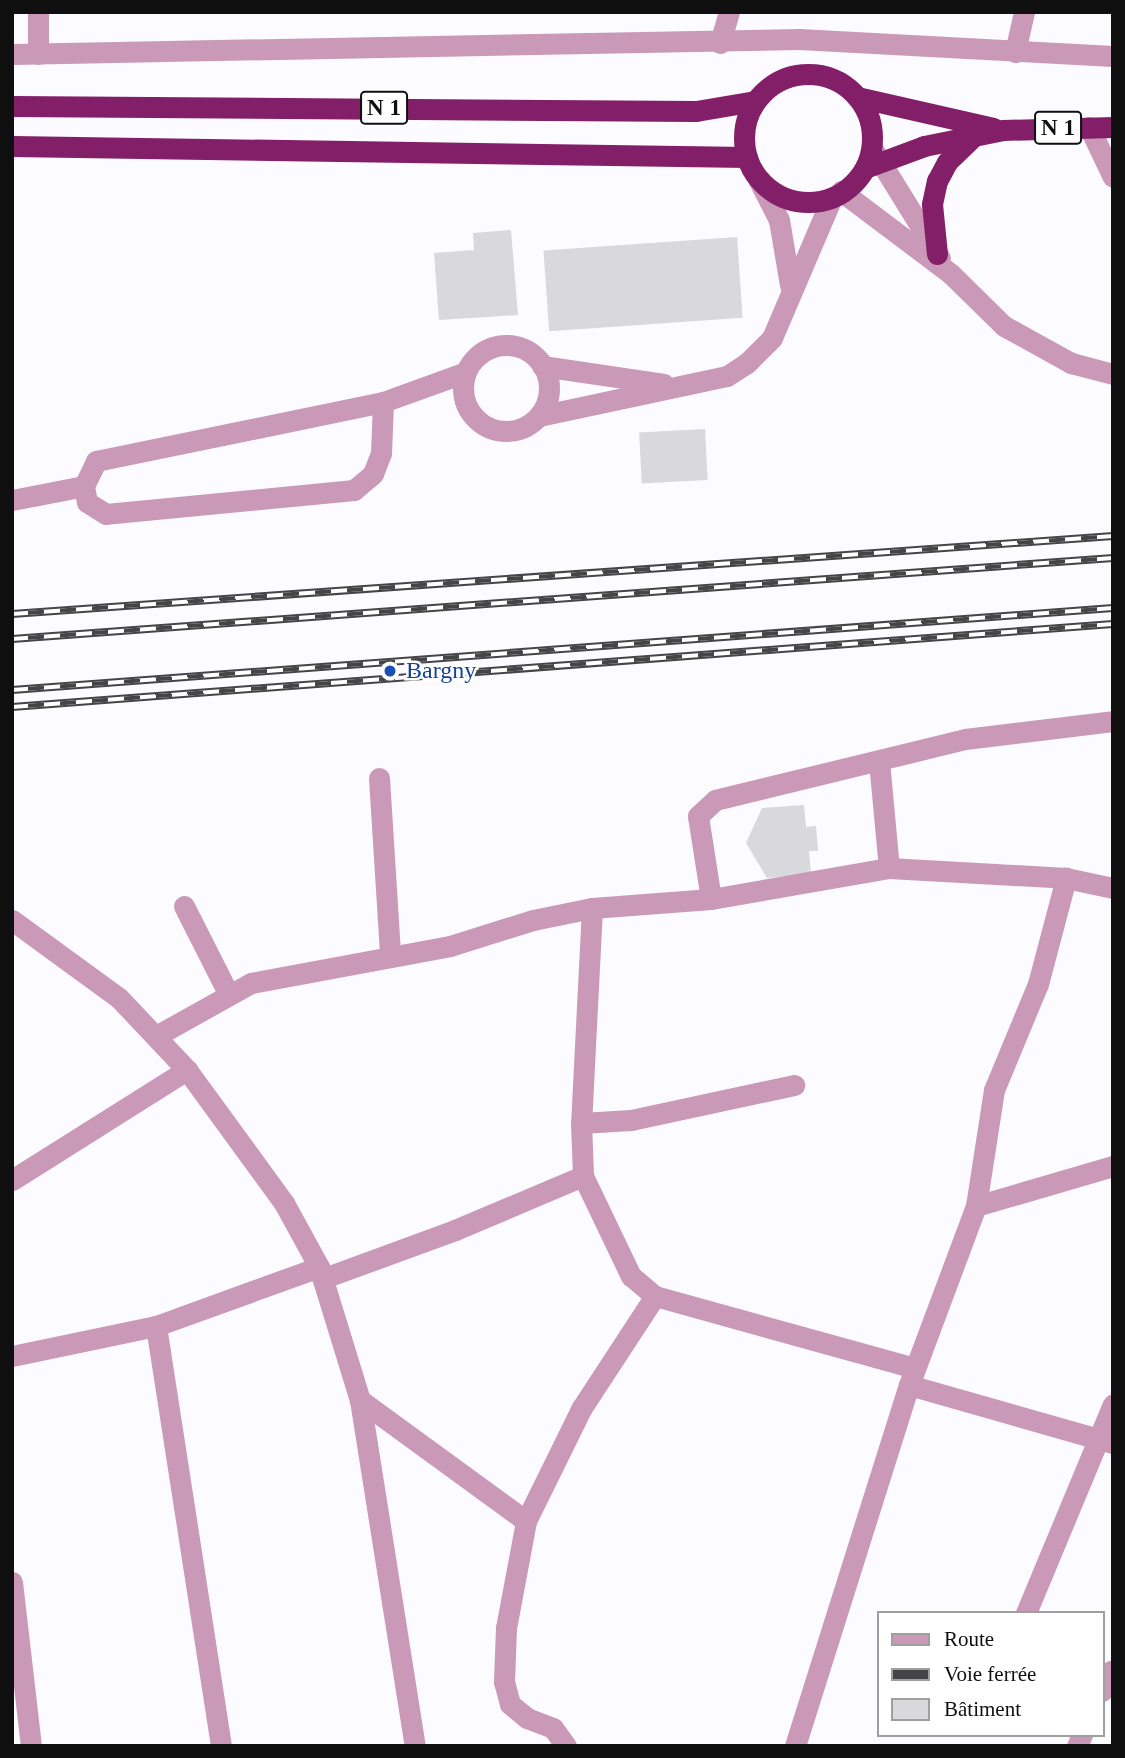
<!DOCTYPE html>
<meta charset="utf-8">
<style>
body{margin:0}
#map{position:relative;width:1125px;height:1758px;overflow:hidden;background:#fcfbff;font-family:"Times New Roman",serif}
div>[style]{position:absolute}
.building>*{inset:0;background:#d8d8dd;transform-origin:0 0}
.minor>*{height:21px;margin:-10.5px;padding:0 10.5px;transform-origin:10.5px;border-radius:10.5px;background:#c999b7}
.minor>.ring{margin:-10.5px;padding:0;box-sizing:content-box;background:none;border:21px solid #c999b7;border-radius:50%}
.highway>*{height:21px;margin:-10.5px;padding:0 10.5px;transform-origin:10.5px;border-radius:10.5px;background:#821f68}
.highway>.ring{margin:-10.5px;padding:0;box-sizing:content-box;background:none;border:21px solid #821f68;border-radius:50%}
.rail>*{height:8px;margin-top:-4px;transform-origin:0;background:repeating-linear-gradient(90deg,#fff 0 16px,#454547 0 32px);box-sizing:border-box;border-block:2px solid #454547}
.dots>*{width:19px;height:19px;translate:-50% -50%;box-sizing:border-box;border:4px solid #fff;border-radius:50%}
span{translate:-50% -50%;white-space:nowrap;text-align:center;line-height:1.15;-webkit-text-stroke:5px #fff;paint-order:stroke}
.shield-label span{padding:2px 5px;background:#fff;border:2px solid;border-radius:5px;-webkit-text-stroke-width:0}
.shield-label{font-size:23px;color:#0f0f10;font-weight:700}
.transit-label{font-size:24px;color:#164399}
.left{translate:0 -50%;text-align:left}
.frame{position:absolute;inset:0;border:14px solid #0f0f10;pointer-events:none}
.legend{position:absolute;left:877px;top:1611px;width:228px;height:126px;box-sizing:border-box;background:#fff;border:2px solid #9f9f9f;margin:0;padding:9px 12px;list-style:none;font-size:21px;color:#0f0f10}
.legend li{display:flex;align-items:center;gap:14px;height:35px}
.legend b{width:35px;border:2px solid #9f9f9f}
</style>
<div id="map">
<div class="building">
<i style="clip-path:polygon(511px 230px,518px 315px,439px 320px,434px 253px,474px 250px,473px 233px)"></i>
<i style="left:737px;top:237px;width:81px;height:194px;rotate:86deg"></i>
<i style="left:705px;top:429px;width:51px;height:66px;rotate:87deg"></i>
<i style="clip-path:polygon(804px 805px,806px 827px,816px 826px,818px 851px,809px 851px,811px 874px,767px 878px,746px 843px,762px 808px)"></i>
</div>
<div class="minor">
<i style="left:720px;top:43px;width:32px;rotate:-74deg"></i>
<i style="left:1015px;top:52px;width:41px;rotate:-77.3deg"></i>
<i style="left:12px;top:54px;width:787px;rotate:-1.09deg"></i>
<i style="left:799px;top:39px;width:314px;rotate:3.1deg"></i>
<i style="left:38px;top:54px;width:42px;rotate:-90deg"></i>
<i style="left:1089px;top:127px;width:55px;rotate:64.4deg"></i>
<i style="left:872px;top:148px;width:129px;rotate:58.3deg"></i>
<i style="left:757px;top:177px;width:48px;rotate:62.9deg"></i>
<i style="left:779px;top:220px;width:66px;rotate:80.4deg"></i>
<i style="left:841px;top:191px;width:138px;rotate:37deg"></i>
<i style="left:951px;top:274px;width:74px;rotate:44.5deg"></i>
<i style="left:1004px;top:326px;width:77px;rotate:28.9deg"></i>
<i style="left:1071px;top:363px;width:43px;rotate:14.7deg"></i>
<i class="ring" style="left:463px;top:345px;width:65px;height:65px"></i>
<i style="left:542px;top:366px;width:123px;rotate:8.4deg"></i>
<i style="left:383px;top:402px;width:51px;rotate:92.2deg"></i>
<i style="left:381px;top:453px;width:22px;rotate:111deg"></i>
<i style="left:373px;top:474px;width:25px;rotate:140deg"></i>
<i style="left:354px;top:490px;width:249px;rotate:174.5deg"></i>
<i style="left:106px;top:514px;width:22px;rotate:-148deg"></i>
<i style="left:87px;top:502px;width:16px;rotate:-101deg"></i>
<i style="left:84px;top:486px;width:28px;rotate:-64deg"></i>
<i style="left:96px;top:461px;width:293px;rotate:-11.6deg"></i>
<i style="left:383px;top:402px;width:88px;rotate:-19.9deg"></i>
<i style="left:539px;top:416px;width:192px;rotate:-12deg"></i>
<i style="left:727px;top:376px;width:24px;rotate:-33deg"></i>
<i style="left:747px;top:363px;width:35px;rotate:-45deg"></i>
<i style="left:772px;top:338px;width:153px;rotate:-66.9deg"></i>
<i style="left:12px;top:500px;width:73px;rotate:-11deg"></i>
<i style="left:879px;top:761px;width:107px;rotate:84.7deg"></i>
<i style="left:379px;top:778px;width:177px;rotate:86.4deg"></i>
<i style="left:711px;top:899px;width:84px;rotate:-98.9deg"></i>
<i style="left:698px;top:816px;width:23px;rotate:-43deg"></i>
<i style="left:715px;top:800px;width:257px;rotate:-13.7deg"></i>
<i style="left:965px;top:739px;width:149px;rotate:-6.9deg"></i>
<i style="left:184px;top:906px;width:97px;rotate:63.2deg"></i>
<i style="left:592px;top:908px;width:215px;rotate:92.9deg"></i>
<i style="left:581px;top:1123px;width:53px;rotate:87.8deg"></i>
<i style="left:583px;top:1176px;width:111px;rotate:64.4deg"></i>
<i style="left:631px;top:1276px;width:31px;rotate:40deg"></i>
<i style="left:655px;top:1296px;width:270px;rotate:15.5deg"></i>
<i style="left:12px;top:920px;width:132px;rotate:36.1deg"></i>
<i style="left:119px;top:998px;width:99px;rotate:46.6deg"></i>
<i style="left:187px;top:1070px;width:165px;rotate:53.9deg"></i>
<i style="left:284px;top:1203px;width:73px;rotate:61.3deg"></i>
<i style="left:319px;top:1267px;width:139px;rotate:72.9deg"></i>
<i style="left:360px;top:1400px;width:350px;rotate:81deg"></i>
<i style="left:156px;top:1036px;width:109px;rotate:-29.2deg"></i>
<i style="left:251px;top:983px;width:202px;rotate:-10.5deg"></i>
<i style="left:450px;top:946px;width:87px;rotate:-17.4deg"></i>
<i style="left:533px;top:920px;width:60px;rotate:-11.5deg"></i>
<i style="left:592px;top:908px;width:119px;rotate:-4.3deg"></i>
<i style="left:711px;top:899px;width:181px;rotate:-9.9deg"></i>
<i style="left:889px;top:868px;width:177px;rotate:3.2deg"></i>
<i style="left:1066px;top:878px;width:48px;rotate:12deg"></i>
<i style="left:581px;top:1123px;width:50px;rotate:-3.4deg"></i>
<i style="left:631px;top:1120px;width:167px;rotate:-12.1deg"></i>
<i style="left:12px;top:1180px;width:207px;rotate:-32.2deg"></i>
<i style="left:976px;top:1206px;width:143px;rotate:-16.3deg"></i>
<i style="left:324px;top:1278px;width:140px;rotate:-20.1deg"></i>
<i style="left:455px;top:1230px;width:139px;rotate:-22.9deg"></i>
<i style="left:156px;top:1326px;width:425px;rotate:81.2deg"></i>
<i style="left:12px;top:1356px;width:147px;rotate:-11.8deg"></i>
<i style="left:156px;top:1326px;width:173px;rotate:-19.9deg"></i>
<i style="left:909px;top:1385px;width:212px;rotate:15.9deg"></i>
<i style="left:360px;top:1400px;width:205px;rotate:36.1deg"></i>
<i style="left:12px;top:1582px;width:165px;rotate:83.4deg"></i>
<i style="left:1026px;top:1613px;width:226px;rotate:-67.4deg"></i>
<i style="left:1102px;top:1691px;width:22px;rotate:-66deg"></i>
<i style="left:566px;top:1746px;width:22px;rotate:-126deg"></i>
<i style="left:553px;top:1728px;width:28px;rotate:-159deg"></i>
<i style="left:527px;top:1718px;width:22px;rotate:-141deg"></i>
<i style="left:510px;top:1704px;width:23px;rotate:-105deg"></i>
<i style="left:504px;top:1682px;width:54px;rotate:-87.9deg"></i>
<i style="left:506px;top:1628px;width:109px;rotate:-79.4deg"></i>
<i style="left:526px;top:1521px;width:125px;rotate:-63.8deg"></i>
<i style="left:581px;top:1409px;width:135px;rotate:-56.8deg"></i>
<i style="left:795px;top:1746px;width:379px;rotate:-72.5deg"></i>
<i style="left:909px;top:1385px;width:191px;rotate:-69.5deg"></i>
<i style="left:976px;top:1206px;width:117px;rotate:-81.2deg"></i>
<i style="left:994px;top:1090px;width:115px;rotate:-67.5deg"></i>
<i style="left:1038px;top:984px;width:110px;rotate:-75.2deg"></i>
<i style="left:1077px;top:1746px;width:12px;rotate:-66deg"></i>
</div>
<div class="highway">
<i class="ring" style="left:744px;top:74px;width:107px;height:107px"></i>
<i style="left:857px;top:97px;width:140px;rotate:12.8deg"></i>
<i style="left:12px;top:106px;width:684px;rotate:0.42deg"></i>
<i style="left:696px;top:111px;width:60px;rotate:-9.6deg"></i>
<i style="left:12px;top:146px;width:735px;rotate:0.86deg"></i>
<i style="left:865px;top:168px;width:63px;rotate:-20.4deg"></i>
<i style="left:924px;top:146px;width:81px;rotate:-11.4deg"></i>
<i style="left:1003px;top:130px;width:110px;rotate:-1.6deg"></i>
<i style="left:937px;top:254px;width:50px;rotate:-95.7deg"></i>
<i style="left:932px;top:204px;width:24px;rotate:-78deg"></i>
<i style="left:937px;top:181px;width:21px;rotate:-62deg"></i>
<i style="left:947px;top:162px;width:35px;rotate:-44deg"></i>
</div>
<div class="rail">
<i style="left:12px;top:614px;width:1104px;rotate:-4.05deg"></i>
<i style="left:12px;top:639px;width:1104px;rotate:-4.21deg"></i>
<i style="left:12px;top:690px;width:1104px;rotate:-4.26deg"></i>
<i style="left:12px;top:707px;width:1104px;rotate:-4.31deg"></i>
</div>
<div class="dots">
<i style="left:390px;top:671px;background:#1a4fb4"></i>
</div>
<div class="shield-label">
<span style="left:384px;top:108px">N 1</span>
<span style="left:1058px;top:128px">N 1</span>
</div>
<div class="transit-label">
<span class="left" style="left:406px;top:671px">Bargny</span>
</div>
<div class="frame"></div>
<ul class="legend">
<li><b style="height:9px;background:#c999b7"></b>Route</li>
<li><b style="height:9px;background:#454547"></b>Voie ferrée</li>
<li><b style="height:19px;background:#d8d8dd"></b>Bâtiment</li>
</ul>
</div>
